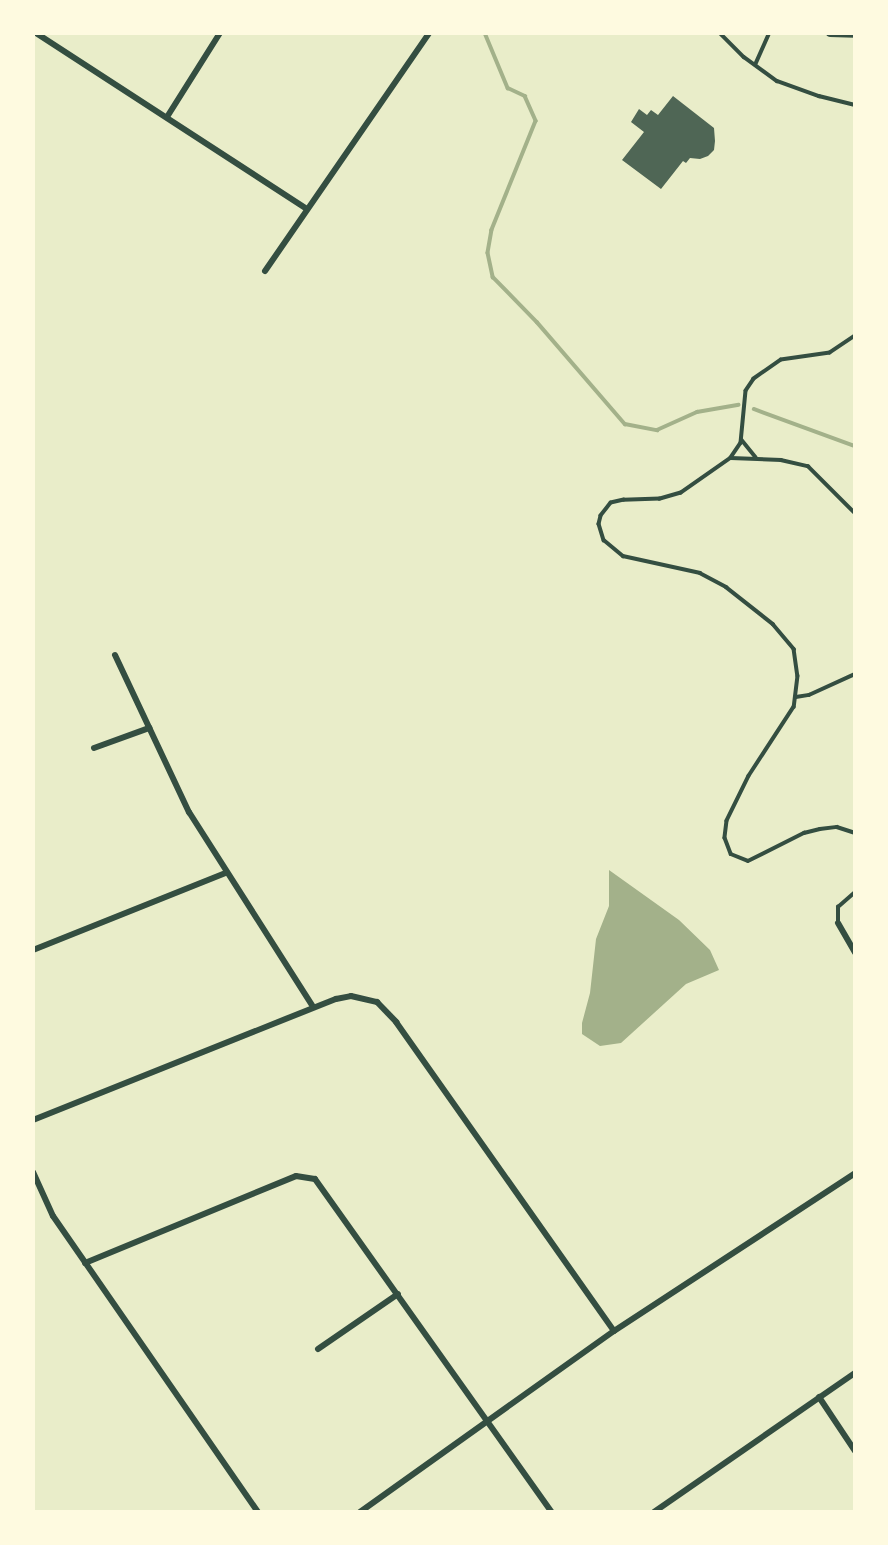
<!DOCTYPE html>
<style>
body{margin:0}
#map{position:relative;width:888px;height:1545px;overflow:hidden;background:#e9edc9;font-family:"Space Grotesk",sans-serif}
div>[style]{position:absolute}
.water>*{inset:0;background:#a3b18a}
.stream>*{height:3.5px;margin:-1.75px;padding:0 1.75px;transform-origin:1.75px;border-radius:1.75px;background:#a3b18a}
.building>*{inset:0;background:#4f6655}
.service>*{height:3.5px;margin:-1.75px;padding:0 1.75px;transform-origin:1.75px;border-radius:1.75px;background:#344e41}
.minor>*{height:6px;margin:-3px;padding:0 3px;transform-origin:3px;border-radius:3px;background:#344e41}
.tertiary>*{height:8px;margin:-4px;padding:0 4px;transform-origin:4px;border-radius:4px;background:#344e41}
span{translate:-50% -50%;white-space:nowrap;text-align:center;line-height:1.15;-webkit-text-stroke:7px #fefae0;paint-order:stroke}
.frame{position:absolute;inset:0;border:35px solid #fefae0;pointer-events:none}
</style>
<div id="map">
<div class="water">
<i style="clip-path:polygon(609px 870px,679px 920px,710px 950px,719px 970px,686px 984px,621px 1043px,600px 1046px,582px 1034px,582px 1023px,590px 993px,596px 939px,609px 906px)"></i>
</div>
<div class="stream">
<i style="left:485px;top:33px;width:60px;rotate:67.3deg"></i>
<i style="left:508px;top:88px;width:19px;rotate:25deg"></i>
<i style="left:525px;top:96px;width:27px;rotate:66deg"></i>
<i style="left:536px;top:121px;width:118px;rotate:112deg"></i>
<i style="left:492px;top:230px;width:23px;rotate:100deg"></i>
<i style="left:488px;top:253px;width:25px;rotate:78deg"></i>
<i style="left:493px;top:277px;width:63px;rotate:45.6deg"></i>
<i style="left:537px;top:322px;width:135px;rotate:49.2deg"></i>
<i style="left:625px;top:424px;width:33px;rotate:11deg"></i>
<i style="left:657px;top:430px;width:44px;rotate:-24.2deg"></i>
<i style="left:697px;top:412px;width:42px;rotate:-9.7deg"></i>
<i style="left:754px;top:409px;width:108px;rotate:20.1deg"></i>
</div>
<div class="building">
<i style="clip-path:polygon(673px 96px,714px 128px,715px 141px,714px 150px,708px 156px,700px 159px,690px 158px,686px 163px,683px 161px,661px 189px,622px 160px,644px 132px,631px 122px,639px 109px,647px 115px,651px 110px,658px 115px)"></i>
</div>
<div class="service">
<i style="left:720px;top:33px;width:34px;rotate:45deg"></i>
<i style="left:744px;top:57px;width:41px;rotate:36deg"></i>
<i style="left:777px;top:81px;width:45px;rotate:19.7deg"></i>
<i style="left:819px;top:96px;width:37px;rotate:14deg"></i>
<i style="left:755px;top:65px;width:35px;rotate:-66deg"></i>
<i style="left:855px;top:336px;width:30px;rotate:146deg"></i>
<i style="left:830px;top:353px;width:49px;rotate:171.9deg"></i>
<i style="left:781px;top:360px;width:33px;rotate:145deg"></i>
<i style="left:754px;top:379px;width:14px;rotate:124deg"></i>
<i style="left:746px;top:391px;width:52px;rotate:95.5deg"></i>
<i style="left:741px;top:443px;width:18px;rotate:124deg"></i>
<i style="left:731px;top:458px;width:61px;rotate:145deg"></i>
<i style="left:681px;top:493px;width:22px;rotate:164deg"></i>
<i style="left:660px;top:499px;width:36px;rotate:178deg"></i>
<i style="left:624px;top:500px;width:13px;rotate:167deg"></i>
<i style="left:611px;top:503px;width:16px;rotate:128deg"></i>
<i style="left:601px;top:516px;width:8px;rotate:104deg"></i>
<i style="left:599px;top:524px;width:17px;rotate:73deg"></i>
<i style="left:604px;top:540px;width:25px;rotate:40deg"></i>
<i style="left:623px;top:556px;width:79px;rotate:12.4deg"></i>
<i style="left:700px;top:573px;width:30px;rotate:28deg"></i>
<i style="left:726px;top:587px;width:60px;rotate:38.2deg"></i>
<i style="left:773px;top:624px;width:33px;rotate:50deg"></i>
<i style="left:794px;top:649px;width:27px;rotate:82deg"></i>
<i style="left:798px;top:676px;width:31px;rotate:97deg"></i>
<i style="left:794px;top:707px;width:82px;rotate:123.1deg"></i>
<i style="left:749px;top:776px;width:50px;rotate:116.1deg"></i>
<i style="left:727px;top:821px;width:17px;rotate:97deg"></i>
<i style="left:725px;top:838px;width:17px;rotate:69deg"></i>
<i style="left:731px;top:854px;width:18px;rotate:22deg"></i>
<i style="left:748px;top:861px;width:63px;rotate:-26.6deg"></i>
<i style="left:804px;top:833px;width:16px;rotate:-14deg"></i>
<i style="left:820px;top:829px;width:17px;rotate:-7deg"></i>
<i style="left:837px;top:827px;width:19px;rotate:18deg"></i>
<i style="left:742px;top:440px;width:22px;rotate:51deg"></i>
<i style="left:731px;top:458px;width:50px;rotate:2.3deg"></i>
<i style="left:781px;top:460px;width:28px;rotate:13deg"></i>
<i style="left:808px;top:466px;width:66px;rotate:45deg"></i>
<i style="left:796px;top:697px;width:13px;rotate:-9deg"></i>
<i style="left:809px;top:695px;width:51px;rotate:-24.5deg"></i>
<i style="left:838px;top:923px;width:16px;rotate:-90deg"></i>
<i style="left:838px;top:907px;width:23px;rotate:-41deg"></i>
</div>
<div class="minor">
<i style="left:36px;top:33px;width:323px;rotate:33deg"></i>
<i style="left:167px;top:117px;width:99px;rotate:-57.8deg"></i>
<i style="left:265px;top:271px;width:289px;rotate:-55.4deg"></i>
<i style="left:115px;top:655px;width:174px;rotate:64.8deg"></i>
<i style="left:189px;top:812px;width:231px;rotate:57.5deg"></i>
<i style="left:94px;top:748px;width:59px;rotate:-20deg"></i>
<i style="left:838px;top:923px;width:34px;rotate:60deg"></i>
<i style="left:33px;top:950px;width:208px;rotate:-21.8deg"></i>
<i style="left:33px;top:1120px;width:326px;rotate:-21.8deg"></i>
<i style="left:336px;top:999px;width:15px;rotate:-11deg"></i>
<i style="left:351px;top:996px;width:27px;rotate:13deg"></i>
<i style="left:377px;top:1002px;width:28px;rotate:46deg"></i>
<i style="left:396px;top:1022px;width:378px;rotate:54.8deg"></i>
<i style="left:614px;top:1331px;width:288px;rotate:-33.2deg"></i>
<i style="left:33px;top:1172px;width:48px;rotate:65.6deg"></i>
<i style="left:53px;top:1216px;width:360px;rotate:55.3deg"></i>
<i style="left:85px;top:1263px;width:228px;rotate:-22.4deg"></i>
<i style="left:296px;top:1176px;width:19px;rotate:9deg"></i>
<i style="left:315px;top:1179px;width:409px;rotate:54.6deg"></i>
<i style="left:318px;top:1349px;width:97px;rotate:-34.5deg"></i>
<i style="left:819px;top:1397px;width:65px;rotate:56.3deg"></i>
<i style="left:360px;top:1512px;width:312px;rotate:-35.5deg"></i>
<i style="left:654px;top:1512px;width:244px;rotate:-34.7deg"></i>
</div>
<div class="tertiary">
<i style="left:830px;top:33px;width:25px;rotate:2deg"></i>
</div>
<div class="frame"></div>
</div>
